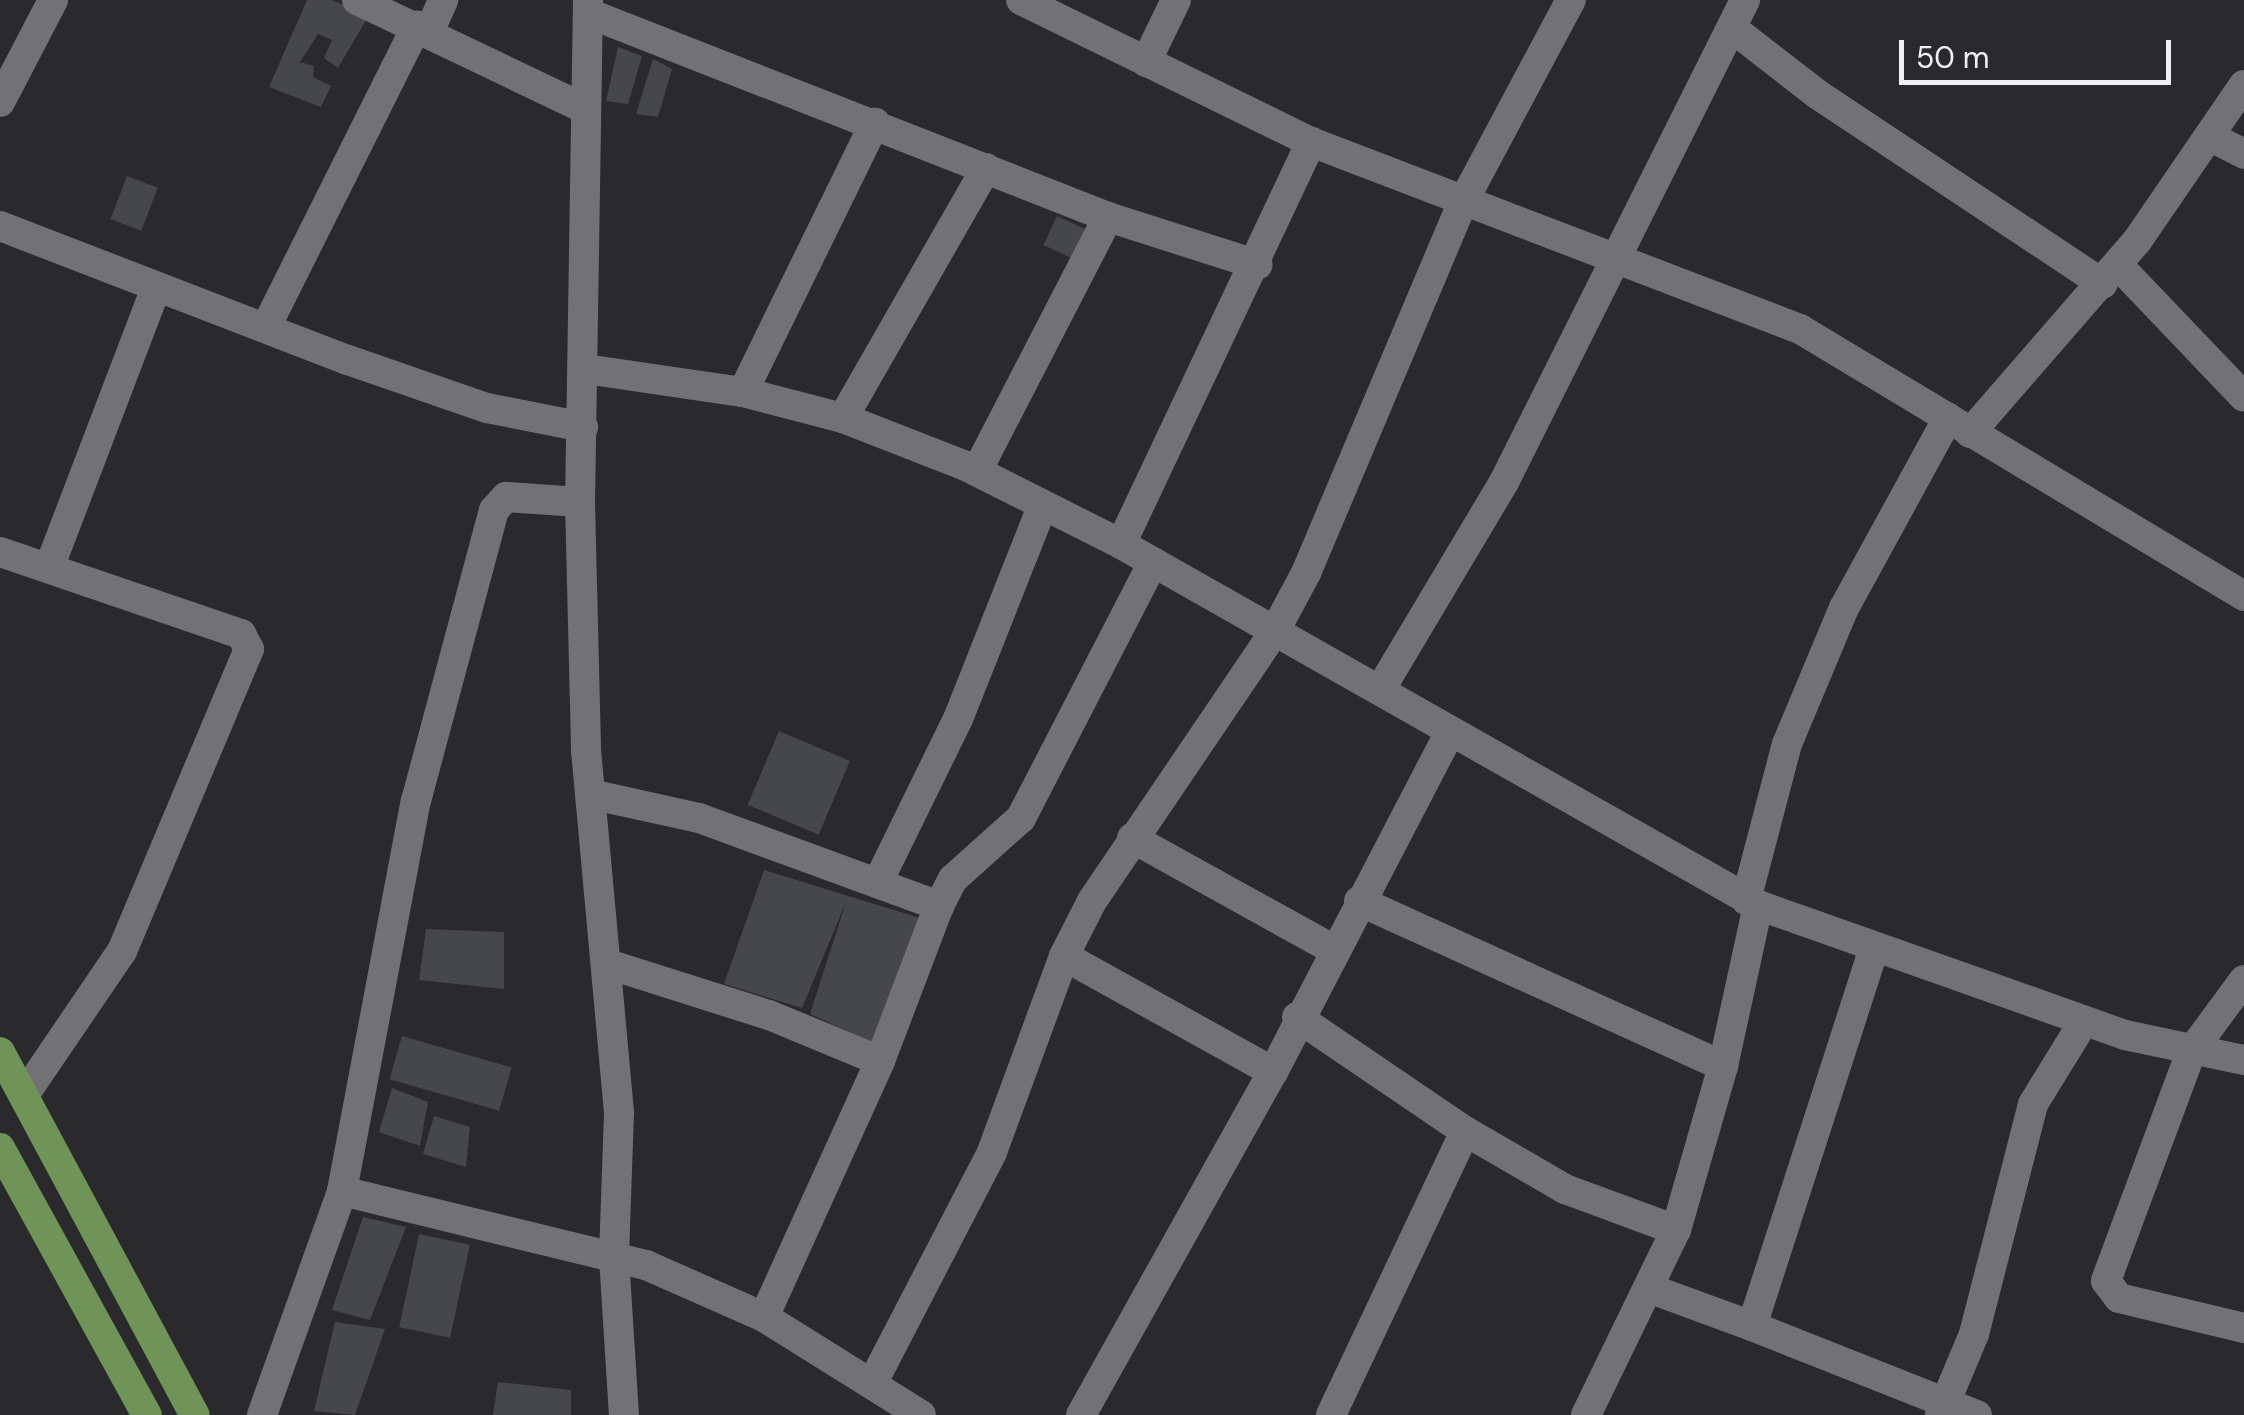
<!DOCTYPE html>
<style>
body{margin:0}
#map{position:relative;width:2244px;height:1415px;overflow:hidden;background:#2a2a2d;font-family:"DM Sans",sans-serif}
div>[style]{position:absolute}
.building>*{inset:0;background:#46474a;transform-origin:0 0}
.minor>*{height:30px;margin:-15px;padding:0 15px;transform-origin:15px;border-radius:15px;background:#727275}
.primary>*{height:30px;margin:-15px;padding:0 15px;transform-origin:15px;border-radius:15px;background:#709458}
span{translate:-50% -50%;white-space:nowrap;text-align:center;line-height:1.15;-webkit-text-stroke:10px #2a2a2d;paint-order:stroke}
.scale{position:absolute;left:1899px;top:40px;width:272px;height:45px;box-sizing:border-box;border:5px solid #f0f0f2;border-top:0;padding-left:12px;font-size:30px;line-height:35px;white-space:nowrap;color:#f0f0f2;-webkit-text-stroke:8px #2a2a2d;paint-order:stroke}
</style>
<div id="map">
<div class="building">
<i style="clip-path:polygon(307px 0,331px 0,369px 15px,338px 68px,324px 58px,332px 40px,318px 34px,300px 62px,314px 66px,313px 77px,331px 86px,321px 107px,269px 87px)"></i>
<i style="clip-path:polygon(618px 47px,642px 56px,628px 104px,606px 101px)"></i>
<i style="clip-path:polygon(653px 59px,672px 69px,658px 117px,636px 114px)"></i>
<i style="left:127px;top:176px;width:33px;height:46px;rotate:21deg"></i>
<i style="left:1057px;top:216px;width:38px;height:32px;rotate:25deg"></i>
<i style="left:779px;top:731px;width:77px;height:80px;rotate:23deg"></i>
<i style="clip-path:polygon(764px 870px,933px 922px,876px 1044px,810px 1014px,846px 902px,802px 1008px,724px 984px)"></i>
<i style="clip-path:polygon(426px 929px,504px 932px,504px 989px,419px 980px)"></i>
<i style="left:402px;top:1036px;width:114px;height:45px;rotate:16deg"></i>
<i style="clip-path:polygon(392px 1088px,428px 1102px,420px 1146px,379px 1132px)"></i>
<i style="clip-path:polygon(434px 1116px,470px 1127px,466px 1167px,423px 1154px)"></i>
<i style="clip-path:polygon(363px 1217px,406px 1227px,370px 1320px,332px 1310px)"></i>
<i style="left:419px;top:1234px;width:52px;height:95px;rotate:12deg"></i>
<i style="clip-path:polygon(335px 1322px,385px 1329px,355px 1415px,314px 1411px)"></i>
<i style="clip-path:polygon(498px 1382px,571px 1390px,571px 1415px,493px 1415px)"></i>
</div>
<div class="minor">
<i style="left:357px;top:0;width:250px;rotate:25.5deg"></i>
<i style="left:588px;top:0;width:502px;rotate:90.91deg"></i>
<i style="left:580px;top:502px;width:248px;rotate:88.6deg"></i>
<i style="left:586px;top:750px;width:364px;rotate:84.8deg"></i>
<i style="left:619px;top:1113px;width:144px;rotate:92deg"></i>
<i style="left:614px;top:1257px;width:158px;rotate:86.4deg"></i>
<i style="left:1021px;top:0;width:323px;rotate:26.1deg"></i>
<i style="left:1311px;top:142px;width:524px;rotate:20.93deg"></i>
<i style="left:1800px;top:329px;width:518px;rotate:31.02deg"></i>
<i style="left:588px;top:13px;width:559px;rotate:21.42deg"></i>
<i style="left:1108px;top:217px;width:157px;rotate:17.7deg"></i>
<i style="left:1732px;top:28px;width:108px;rotate:37.8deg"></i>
<i style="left:1817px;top:94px;width:343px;rotate:33.6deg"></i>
<i style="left:429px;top:32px;width:35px;rotate:-66deg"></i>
<i style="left:1146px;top:62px;width:69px;rotate:-64.2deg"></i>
<i style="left:0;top:102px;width:115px;rotate:-62.5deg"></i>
<i style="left:2213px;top:138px;width:35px;rotate:27deg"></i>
<i style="left:0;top:226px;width:373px;rotate:21.1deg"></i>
<i style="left:348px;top:360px;width:147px;rotate:19.1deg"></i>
<i style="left:487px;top:408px;width:98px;rotate:11.2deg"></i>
<i style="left:2118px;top:265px;width:182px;rotate:46.3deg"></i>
<i style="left:267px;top:325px;width:335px;rotate:-63.4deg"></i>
<i style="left:585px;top:369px;width:160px;rotate:8.3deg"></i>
<i style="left:743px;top:392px;width:103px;rotate:14.6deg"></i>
<i style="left:843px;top:418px;width:132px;rotate:21.3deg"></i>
<i style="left:966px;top:466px;width:174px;rotate:26.7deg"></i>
<i style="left:1121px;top:544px;width:732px;rotate:29.54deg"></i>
<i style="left:1758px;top:905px;width:389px;rotate:19.5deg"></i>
<i style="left:2125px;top:1035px;width:122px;rotate:11.9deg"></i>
<i style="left:743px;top:392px;width:300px;rotate:-63.9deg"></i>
<i style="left:843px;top:418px;width:288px;rotate:-60.2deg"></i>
<i style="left:1970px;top:433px;width:254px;rotate:-49deg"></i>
<i style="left:2137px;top:241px;width:189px;rotate:-55.6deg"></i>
<i style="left:977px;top:471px;width:286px;rotate:-62.7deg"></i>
<i style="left:1121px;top:544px;width:445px;rotate:-64.7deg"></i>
<i style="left:0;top:552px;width:255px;rotate:18.8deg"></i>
<i style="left:241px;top:634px;width:17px;rotate:62deg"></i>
<i style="left:249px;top:649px;width:328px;rotate:112.8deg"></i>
<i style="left:122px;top:951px;width:174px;rotate:124.2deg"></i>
<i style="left:49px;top:568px;width:300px;rotate:-69.1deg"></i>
<i style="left:1380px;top:690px;width:242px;rotate:-59.2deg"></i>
<i style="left:1504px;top:482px;width:539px;rotate:-63.43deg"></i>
<i style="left:590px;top:794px;width:112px;rotate:12.4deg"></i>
<i style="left:699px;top:818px;width:256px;rotate:20.1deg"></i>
<i style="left:1132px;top:838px;width:231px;rotate:29deg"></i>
<i style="left:878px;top:882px;width:182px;rotate:-63.9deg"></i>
<i style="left:958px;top:719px;width:228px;rotate:-68.4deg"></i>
<i style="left:1746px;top:900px;width:161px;rotate:-75.3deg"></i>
<i style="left:1787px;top:744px;width:147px;rotate:-67.3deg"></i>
<i style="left:1844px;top:608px;width:217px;rotate:-61.3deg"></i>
<i style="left:1359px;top:901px;width:400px;rotate:24.4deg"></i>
<i style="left:1064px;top:956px;width:239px;rotate:29deg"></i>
<i style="left:611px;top:965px;width:166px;rotate:17.6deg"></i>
<i style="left:769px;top:1015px;width:120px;rotate:22.5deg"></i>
<i style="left:2244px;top:980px;width:89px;rotate:126.4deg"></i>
<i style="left:2191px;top:1052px;width:244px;rotate:110.4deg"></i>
<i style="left:2106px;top:1281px;width:21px;rotate:53deg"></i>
<i style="left:2119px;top:1298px;width:129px;rotate:13.5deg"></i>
<i style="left:1297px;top:1017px;width:203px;rotate:34.2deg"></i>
<i style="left:1465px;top:1131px;width:116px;rotate:30.1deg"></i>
<i style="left:1565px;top:1189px;width:118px;rotate:20.3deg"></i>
<i style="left:342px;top:1191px;width:313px;rotate:13.7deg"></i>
<i style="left:646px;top:1265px;width:129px;rotate:23.8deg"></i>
<i style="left:764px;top:1317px;width:185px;rotate:32deg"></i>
<i style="left:1651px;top:1289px;width:108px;rotate:20.1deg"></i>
<i style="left:1752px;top:1326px;width:397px;rotate:-72.1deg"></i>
<i style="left:764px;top:1317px;width:281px;rotate:-65.6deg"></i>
<i style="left:880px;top:1061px;width:166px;rotate:-69.2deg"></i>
<i style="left:939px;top:906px;width:30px;rotate:-63deg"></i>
<i style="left:953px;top:879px;width:91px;rotate:-41.9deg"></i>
<i style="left:1021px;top:818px;width:288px;rotate:-62.7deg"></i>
<i style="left:1752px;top:1326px;width:242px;rotate:21.6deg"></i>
<i style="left:874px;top:1380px;width:257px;rotate:-62.6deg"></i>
<i style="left:992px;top:1152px;width:209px;rotate:-69.8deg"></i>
<i style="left:1064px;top:956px;width:62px;rotate:-63deg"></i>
<i style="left:1092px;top:901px;width:326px;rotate:-55.9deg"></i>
<i style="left:1275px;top:631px;width:66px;rotate:-61.9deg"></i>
<i style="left:1306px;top:573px;width:403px;rotate:-67.1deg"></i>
<i style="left:1463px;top:202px;width:229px;rotate:-61.9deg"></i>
<i style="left:262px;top:1415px;width:238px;rotate:-70.3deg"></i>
<i style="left:342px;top:1191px;width:397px;rotate:-79.3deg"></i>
<i style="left:416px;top:801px;width:301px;rotate:-75deg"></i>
<i style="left:494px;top:510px;width:18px;rotate:-47deg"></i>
<i style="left:506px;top:497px;width:74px;rotate:3.9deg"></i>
<i style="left:1081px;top:1415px;width:393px;rotate:-60.8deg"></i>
<i style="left:1273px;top:1072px;width:383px;rotate:-62.5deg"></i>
<i style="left:1331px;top:1415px;width:314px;rotate:-64.7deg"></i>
<i style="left:1586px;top:1415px;width:206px;rotate:-64.1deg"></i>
<i style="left:1676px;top:1230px;width:171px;rotate:-74deg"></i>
<i style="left:1723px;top:1066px;width:165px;rotate:-77.7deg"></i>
<i style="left:1940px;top:1415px;width:88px;rotate:-67.2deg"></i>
<i style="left:1974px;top:1334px;width:237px;rotate:-75.6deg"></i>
<i style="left:2033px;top:1104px;width:97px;rotate:-58.4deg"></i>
</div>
<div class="primary">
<i style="left:0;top:1052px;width:412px;rotate:61.8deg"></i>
<i style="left:0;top:1148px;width:305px;rotate:61.2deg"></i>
</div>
<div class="scale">50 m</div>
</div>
